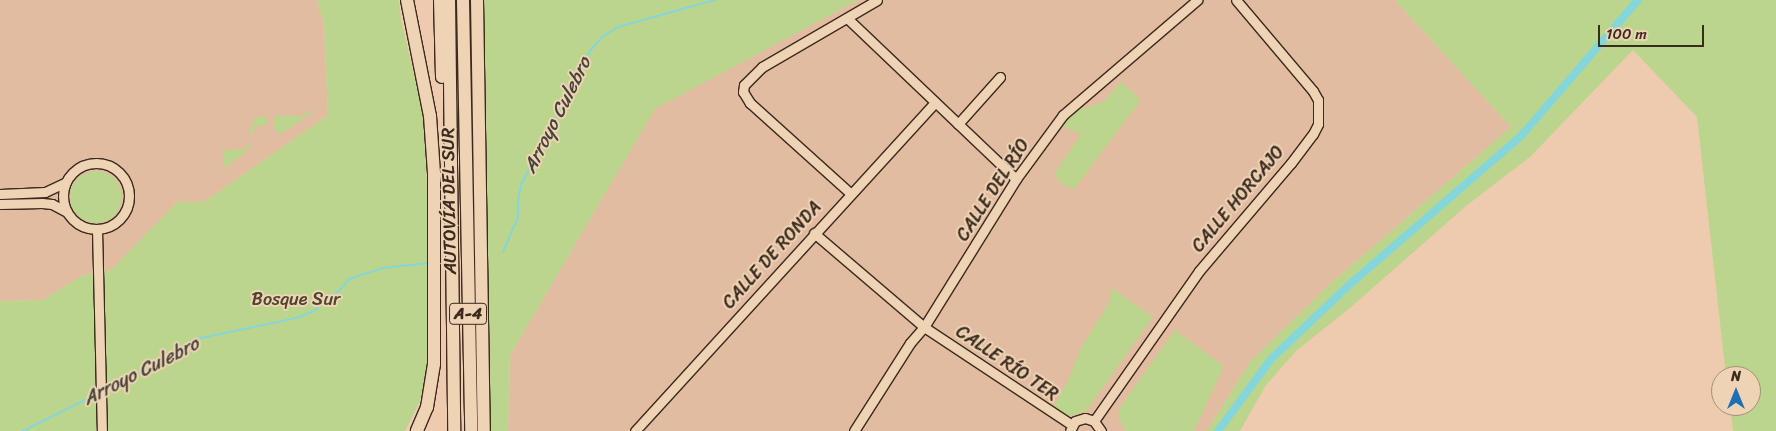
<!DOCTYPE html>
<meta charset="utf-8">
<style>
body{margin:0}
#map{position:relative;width:1776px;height:431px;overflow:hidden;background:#eecbaf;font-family:Sriracha,sans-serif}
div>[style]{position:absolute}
.built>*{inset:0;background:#e2bca1}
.green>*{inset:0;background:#bcd58c}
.round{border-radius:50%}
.stream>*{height:2px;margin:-1px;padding:0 1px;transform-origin:1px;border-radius:1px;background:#85d6db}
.canal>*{height:8px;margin:-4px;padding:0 4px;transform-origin:4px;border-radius:4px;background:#85d6db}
.roads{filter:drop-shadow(1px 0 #3b2a1e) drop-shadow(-1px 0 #3b2a1e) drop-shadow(0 1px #3b2a1e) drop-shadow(0 -1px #3b2a1e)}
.minor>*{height:9px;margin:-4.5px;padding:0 4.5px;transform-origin:4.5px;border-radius:4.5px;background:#eed3b5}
.minor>.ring{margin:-4.5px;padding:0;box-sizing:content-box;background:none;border:9px solid #eed3b5;border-radius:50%}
.highway>*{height:12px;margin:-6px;padding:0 6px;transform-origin:6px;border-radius:6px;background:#eed3b5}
span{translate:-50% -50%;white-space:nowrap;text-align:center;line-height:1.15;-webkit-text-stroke:4px #eed3b5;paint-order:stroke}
.shield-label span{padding:1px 4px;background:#eed3b5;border:1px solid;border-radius:4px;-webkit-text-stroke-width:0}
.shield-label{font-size:16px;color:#3b2a1e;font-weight:700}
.street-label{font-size:18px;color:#3b2a1e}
.park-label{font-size:18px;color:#4e442e}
.water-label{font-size:19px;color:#46443a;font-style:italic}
.north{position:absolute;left:1711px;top:366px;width:50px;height:50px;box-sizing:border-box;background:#eed3b5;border:1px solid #a68f79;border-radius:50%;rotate:0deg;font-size:14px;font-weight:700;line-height:20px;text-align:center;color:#3b2a1e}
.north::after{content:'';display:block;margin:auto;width:18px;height:22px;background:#1f6fb2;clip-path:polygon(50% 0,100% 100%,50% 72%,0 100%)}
.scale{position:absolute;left:1598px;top:25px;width:106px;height:22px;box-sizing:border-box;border:2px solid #3b2a1e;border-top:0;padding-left:6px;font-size:15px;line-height:18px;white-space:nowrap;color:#3b2a1e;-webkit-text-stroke:4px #eed3b5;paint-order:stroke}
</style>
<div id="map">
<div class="built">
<i style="clip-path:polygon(0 0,317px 0,324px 23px,328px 115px,204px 202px,177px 202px,111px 270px,83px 275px,43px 300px,0 301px)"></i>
<i style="clip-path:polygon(858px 0,1395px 0,1511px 127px,1328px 286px,1250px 362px,1207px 431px,508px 431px,510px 355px,655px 108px)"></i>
</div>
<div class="green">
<i style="clip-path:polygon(317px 0,399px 0,401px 19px,423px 115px,429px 221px,428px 353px,424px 385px,419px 403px,405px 431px,0 431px,0 301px,43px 300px,83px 275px,111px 270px,177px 202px,204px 202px,328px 115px,324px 23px)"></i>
<i style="clip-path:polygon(484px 0,858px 0,655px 109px,510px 355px,508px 431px,489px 431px)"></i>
<i style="clip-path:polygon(1395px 0,1776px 0,1776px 431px,1733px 431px,1730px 406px,1751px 406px,1751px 376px,1726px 376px,1697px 117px,1633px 50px,1530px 157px,1466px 206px,1350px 308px,1297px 350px,1266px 385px,1240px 431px,1207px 431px,1250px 362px,1328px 286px,1511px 127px)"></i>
<i style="clip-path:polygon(1121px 82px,1138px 97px,1139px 103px,1074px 189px,1060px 183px,1055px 173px,1081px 134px,1064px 127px,1069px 110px,1087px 108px,1103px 102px)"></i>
<i style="clip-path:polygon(306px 111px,313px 112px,284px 132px,277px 133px,274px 128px,274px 116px,305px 116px)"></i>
<i style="clip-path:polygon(254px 117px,267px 117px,267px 124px,255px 127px,250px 138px,250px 125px,254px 125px)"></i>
<i style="clip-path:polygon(248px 144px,250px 144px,250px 147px,245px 153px,224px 168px,223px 150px,247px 149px)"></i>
<i class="round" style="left:70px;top:171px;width:52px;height:52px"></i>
<i style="clip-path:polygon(1112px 288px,1153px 317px,1086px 411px,1069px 417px,1053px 407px,1069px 379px,1081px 348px,1109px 303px)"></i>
<i style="clip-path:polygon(1175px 330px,1224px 366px,1194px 431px,1125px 431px,1120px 420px,1119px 409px)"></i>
</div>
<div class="stream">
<i style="left:503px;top:252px;width:38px;rotate:-67deg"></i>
<i style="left:518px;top:217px;width:17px;rotate:-90deg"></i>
<i style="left:518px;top:200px;width:17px;rotate:-77deg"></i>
<i style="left:522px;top:183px;width:148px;rotate:-62.7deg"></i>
<i style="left:590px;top:51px;width:18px;rotate:-49deg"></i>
<i style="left:602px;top:37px;width:19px;rotate:-32deg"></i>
<i style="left:618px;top:27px;width:101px;rotate:-15.6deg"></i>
<i style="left:104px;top:391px;width:65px;rotate:-26.6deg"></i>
<i style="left:162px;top:362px;width:37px;rotate:-36deg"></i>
<i style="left:192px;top:340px;width:106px;rotate:-11.9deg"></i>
<i style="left:296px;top:318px;width:17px;rotate:-21deg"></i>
<i style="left:312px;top:312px;width:34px;rotate:-38deg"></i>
<i style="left:339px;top:291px;width:16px;rotate:-50deg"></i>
<i style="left:349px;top:279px;width:36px;rotate:-18deg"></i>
<i style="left:383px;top:268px;width:45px;rotate:-6.3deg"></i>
<i style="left:23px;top:431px;width:83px;rotate:-26.6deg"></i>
</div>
<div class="canal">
<i style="left:1218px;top:431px;width:89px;rotate:-53.6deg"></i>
<i style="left:1271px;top:359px;width:106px;rotate:-43.5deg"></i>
<i style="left:1348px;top:286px;width:229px;rotate:-40.9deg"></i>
<i style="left:1521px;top:136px;width:179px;rotate:-49.3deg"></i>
</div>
<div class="roads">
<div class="minor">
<i style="left:847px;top:18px;width:233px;rotate:43.6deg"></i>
<i style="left:958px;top:124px;width:63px;rotate:-48.2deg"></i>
<i class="ring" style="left:63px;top:163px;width:57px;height:57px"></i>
<i style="left:850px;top:193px;width:135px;rotate:-138deg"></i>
<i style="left:750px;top:103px;width:13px;rotate:-122deg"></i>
<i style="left:743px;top:92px;width:7px;rotate:-82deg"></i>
<i style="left:744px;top:85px;width:25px;rotate:-45deg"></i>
<i style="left:762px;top:67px;width:133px;rotate:-30.2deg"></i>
<i style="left:0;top:194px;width:45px;rotate:-2.5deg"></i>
<i style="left:45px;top:192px;width:23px;rotate:-25deg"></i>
<i style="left:0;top:204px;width:42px;rotate:-1.4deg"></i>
<i style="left:42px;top:203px;width:10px;rotate:6deg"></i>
<i style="left:52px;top:204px;width:17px;rotate:28deg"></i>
<i style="left:97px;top:229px;width:202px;rotate:88.6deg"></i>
<i style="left:814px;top:233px;width:145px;rotate:40.5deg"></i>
<i style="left:924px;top:327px;width:178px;rotate:33.5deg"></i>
<i style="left:1094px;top:421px;width:183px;rotate:-55deg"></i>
<i style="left:1199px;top:271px;width:142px;rotate:-49.6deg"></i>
<i style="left:1291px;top:163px;width:36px;rotate:-53deg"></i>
<i style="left:1313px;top:134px;width:11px;rotate:-63deg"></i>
<i style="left:1318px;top:124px;width:24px;rotate:-90deg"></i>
<i style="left:1318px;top:100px;width:10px;rotate:-119deg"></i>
<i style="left:1313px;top:91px;width:119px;rotate:-130.2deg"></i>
<i style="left:635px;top:431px;width:445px;rotate:-47.6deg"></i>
<i style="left:854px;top:431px;width:104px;rotate:-57.5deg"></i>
<i style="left:910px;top:343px;width:21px;rotate:-49deg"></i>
<i style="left:924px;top:327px;width:174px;rotate:-58.1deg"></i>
<i style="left:1016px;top:179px;width:79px;rotate:-53.7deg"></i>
<i style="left:1063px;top:115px;width:177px;rotate:-40.6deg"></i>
<i style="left:1070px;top:431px;width:11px;rotate:-63deg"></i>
<i style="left:1075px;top:421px;width:10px;rotate:-17deg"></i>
<i style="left:1085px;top:418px;width:9px;rotate:18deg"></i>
<i style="left:1094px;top:421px;width:12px;rotate:55deg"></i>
</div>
<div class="highway">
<i style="left:407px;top:0;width:118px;rotate:78.8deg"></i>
<i style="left:430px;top:116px;width:57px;rotate:86deg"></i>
<i style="left:434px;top:173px;width:191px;rotate:90deg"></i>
<i style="left:434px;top:364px;width:44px;rotate:99.2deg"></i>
<i style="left:427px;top:407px;width:26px;rotate:113deg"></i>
<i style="left:440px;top:0;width:77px;rotate:88.5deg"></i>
<i style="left:449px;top:0;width:431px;rotate:89.3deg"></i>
<i style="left:463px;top:0;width:431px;rotate:88.9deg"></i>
<i style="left:477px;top:0;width:431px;rotate:89.1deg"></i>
</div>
</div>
<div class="shield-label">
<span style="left:468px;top:314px">A-4</span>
</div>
<div class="street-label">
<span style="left:993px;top:190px;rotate:-57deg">CALLE DEL RÍO</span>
<span style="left:1238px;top:199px;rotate:-50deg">CALLE HORCAJO</span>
<span style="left:449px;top:201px;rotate:-91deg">AUTOVÍA DEL SUR</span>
<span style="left:772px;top:255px;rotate:-48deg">CALLE DE RONDA</span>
<span style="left:1007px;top:363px;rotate:34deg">CALLE RÍO TER</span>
</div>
<div class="park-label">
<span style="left:296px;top:299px">Bosque Sur</span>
</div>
<div class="water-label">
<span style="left:557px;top:115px;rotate:-63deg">Arroyo Culebro</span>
<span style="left:141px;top:371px;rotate:-27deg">Arroyo Culebro</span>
</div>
<div class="north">N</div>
<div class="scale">100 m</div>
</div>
